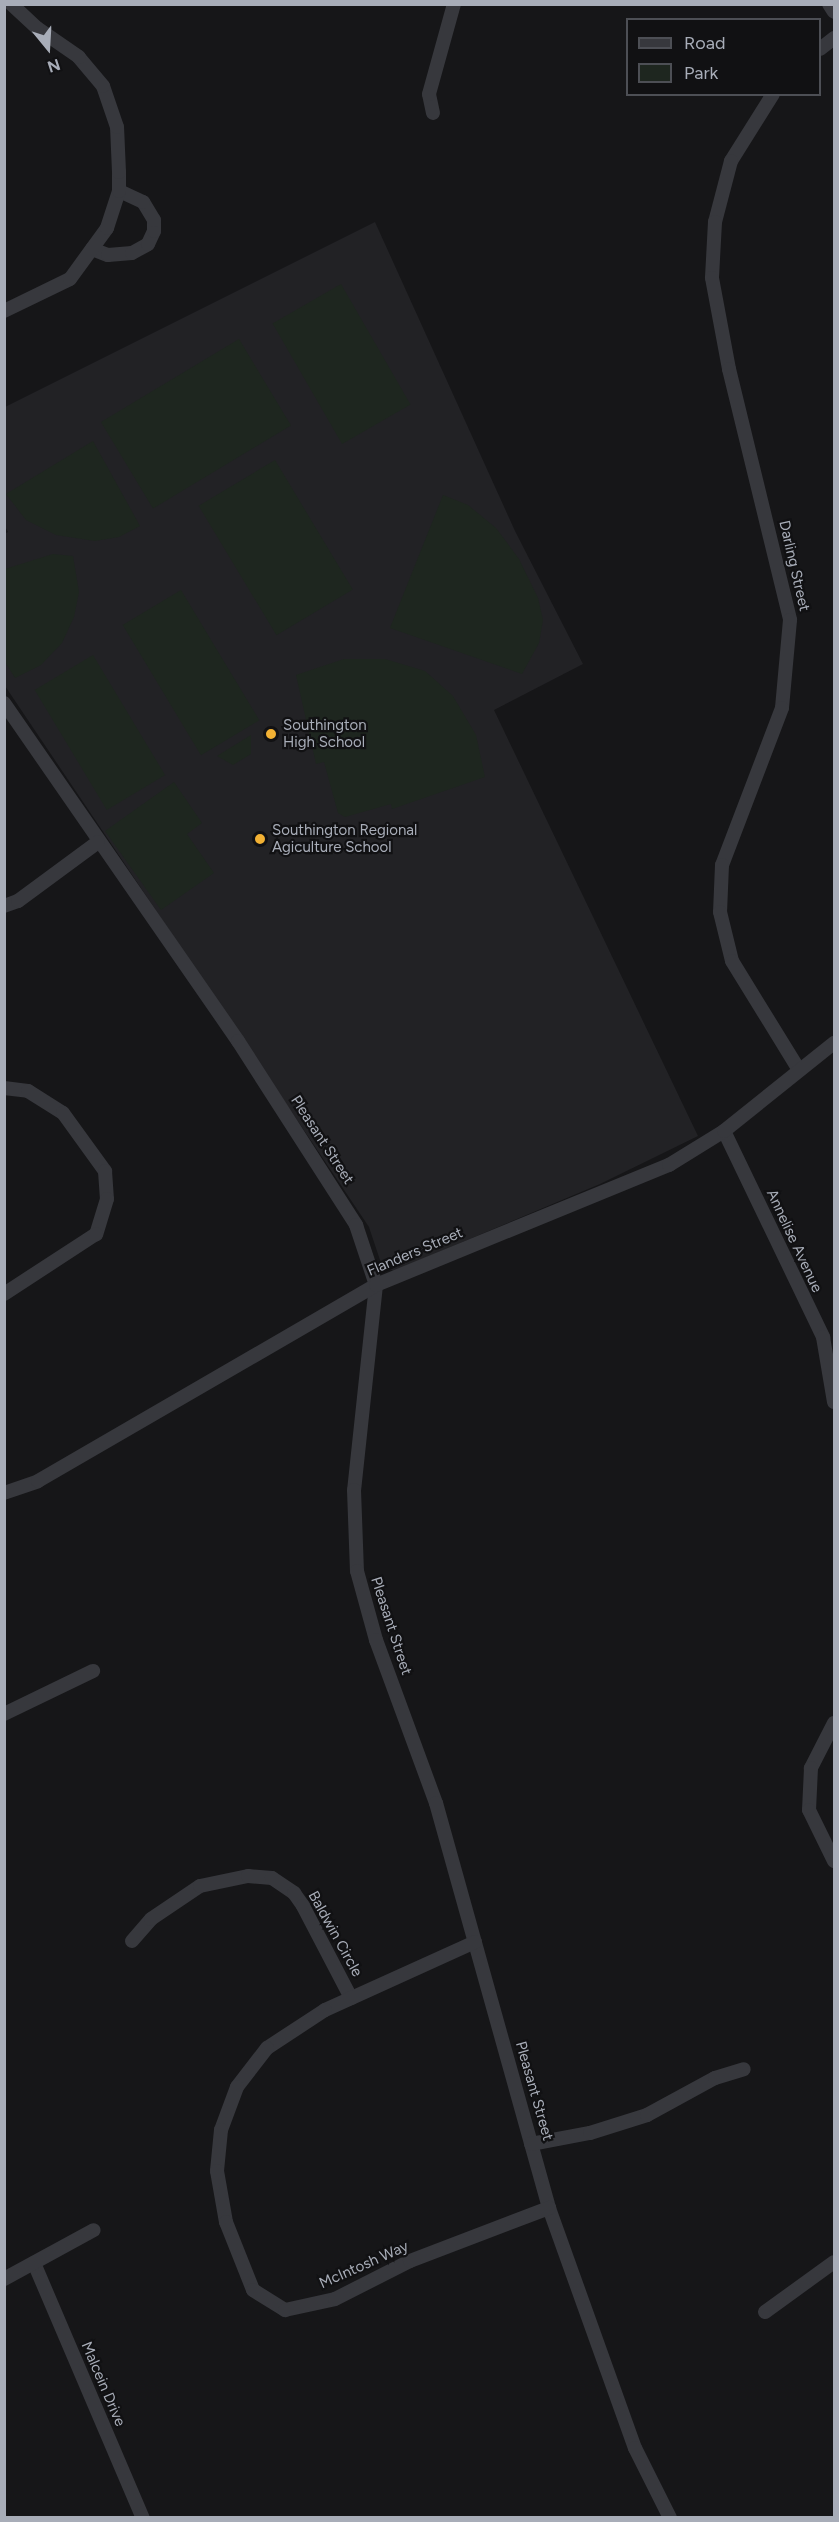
<!DOCTYPE html>
<style>
body{margin:0}
#map{position:relative;width:839px;height:2522px;overflow:hidden;background:#161618;font-family:Figtree,sans-serif}
div>[style]{position:absolute}
.built>*{inset:0;background:#222225}
.green>*{inset:0;background:#1e261f;transform-origin:0 0}
.minor>*{height:14px;margin:-7px;padding:0 7px;transform-origin:7px;border-radius:7px;background:#37383d}
.dots>*{width:16px;height:16px;translate:-50% -50%;box-sizing:border-box;border:3px solid #111113;border-radius:50%}
span{translate:-50% -50%;white-space:nowrap;text-align:center;line-height:1.15;-webkit-text-stroke:4.5px #111113;paint-order:stroke}
.street-label{font-size:15px;color:#a8adb8}
.poi-label{font-size:15px;color:#a8adb8}
.left{translate:0 -50%;text-align:left}
.frame{position:absolute;inset:0;border:6px solid #a8adb8;pointer-events:none}
.legend{position:absolute;left:626px;top:18px;width:195px;height:78px;box-sizing:border-box;background:#111113;border:2px solid #4d4f55;margin:0;padding:8px 10px;list-style:none;font-size:18px;color:#a8adb8}
.legend li{display:flex;align-items:center;gap:12px;height:30px}
.legend b{width:30px;border:2px solid #4d4f55}
.north{position:absolute;left:18px;top:18px;width:60px;height:60px;-webkit-text-stroke:4px #111113;paint-order:stroke;rotate:162deg;font-size:16px;font-weight:700;line-height:24px;text-align:center;color:#a8adb8}
.north::after{content:'';display:block;margin:auto;width:21px;height:27px;background:#a8adb8;clip-path:polygon(50% 0,100% 100%,50% 72%,0 100%)}
</style>
<div id="map">
<div class="built">
<i style="clip-path:polygon(375px 222px,515px 531px,583px 664px,494px 710px,698px 1136px,600px 1184px,394px 1271px,382px 1266px,369px 1227px,5px 686px,4px 534px,8px 532px,4px 525px,5px 407px)"></i>
</div>
<div class="green">
<i style="left:341px;top:284px;width:139px;height:79px;rotate:60deg"></i>
<i style="left:239px;top:339px;width:101px;height:161px;rotate:59deg"></i>
<i style="clip-path:polygon(93px 441px,140px 526px,119px 537px,95px 541px,56px 535px,26px 520px,6px 494px)"></i>
<i style="left:275px;top:460px;width:151px;height:89px;rotate:59deg"></i>
<i style="clip-path:polygon(443px 495px,468px 505px,496px 528px,519px 559px,538px 598px,543px 620px,539px 643px,522px 674px,390px 628px)"></i>
<i style="clip-path:polygon(53px 554px,73px 556px,79px 592px,74px 617px,62px 643px,41px 665px,15px 678px,5px 662px,5px 569px)"></i>
<i style="left:181px;top:590px;width:152px;height:68px;rotate:59deg"></i>
<i style="left:93px;top:655px;width:140px;height:68px;rotate:59deg"></i>
<i style="clip-path:polygon(344px 659px,385px 659px,425px 671px,453px 696px,476px 735px,485px 777px,392px 809px,391px 804px,345px 817px,338px 813px,324px 762px,316px 764px,296px 675px)"></i>
<i style="clip-path:polygon(251px 735px,251px 754px,233px 765px,217px 756px)"></i>
<i style="clip-path:polygon(174px 782px,202px 823px,187px 834px,214px 873px,161px 910px,105px 831px)"></i>
</div>
<div class="minor">
<i style="left:829px;top:4px;width:9px;rotate:58deg"></i>
<i style="left:820px;top:49px;width:18px;rotate:-38deg"></i>
<i style="left:773px;top:94px;width:79px;rotate:122.1deg"></i>
<i style="left:731px;top:161px;width:63px;rotate:104.7deg"></i>
<i style="left:715px;top:222px;width:56px;rotate:93.1deg"></i>
<i style="left:712px;top:278px;width:93px;rotate:79.4deg"></i>
<i style="left:729px;top:369px;width:258px;rotate:76.3deg"></i>
<i style="left:790px;top:620px;width:88px;rotate:95.2deg"></i>
<i style="left:782px;top:708px;width:168px;rotate:110.9deg"></i>
<i style="left:722px;top:865px;width:47px;rotate:92.4deg"></i>
<i style="left:720px;top:912px;width:50px;rotate:76.2deg"></i>
<i style="left:732px;top:961px;width:128px;rotate:58.4deg"></i>
<i style="left:433px;top:113px;width:19px;rotate:-102deg"></i>
<i style="left:429px;top:94px;width:93px;rotate:-74.5deg"></i>
<i style="left:92px;top:249px;width:17px;rotate:21deg"></i>
<i style="left:108px;top:255px;width:24px;rotate:-5deg"></i>
<i style="left:132px;top:253px;width:18px;rotate:-29deg"></i>
<i style="left:148px;top:244px;width:14px;rotate:-65deg"></i>
<i style="left:154px;top:231px;width:11px;rotate:-90deg"></i>
<i style="left:154px;top:220px;width:21px;rotate:-121deg"></i>
<i style="left:143px;top:202px;width:26px;rotate:-155deg"></i>
<i style="left:4px;top:311px;width:73px;rotate:-25.9deg"></i>
<i style="left:70px;top:279px;width:63px;rotate:-54deg"></i>
<i style="left:107px;top:228px;width:39px;rotate:-72deg"></i>
<i style="left:119px;top:191px;width:19px;rotate:-90deg"></i>
<i style="left:119px;top:172px;width:45px;rotate:-92.5deg"></i>
<i style="left:117px;top:127px;width:43px;rotate:-108.9deg"></i>
<i style="left:103px;top:86px;width:38px;rotate:-130deg"></i>
<i style="left:79px;top:57px;width:51px;rotate:-145.4deg"></i>
<i style="left:37px;top:28px;width:35px;rotate:-137deg"></i>
<i style="left:4px;top:703px;width:411px;rotate:55.3deg"></i>
<i style="left:238px;top:1041px;width:219px;rotate:57.3deg"></i>
<i style="left:356px;top:1225px;width:63px;rotate:71.6deg"></i>
<i style="left:376px;top:1285px;width:206px;rotate:96.1deg"></i>
<i style="left:354px;top:1490px;width:81px;rotate:87.9deg"></i>
<i style="left:357px;top:1571px;width:72px;rotate:74.6deg"></i>
<i style="left:376px;top:1640px;width:174px;rotate:69.8deg"></i>
<i style="left:436px;top:1803px;width:420px;rotate:74.4deg"></i>
<i style="left:549px;top:2208px;width:255px;rotate:70.3deg"></i>
<i style="left:635px;top:2448px;width:78px;rotate:63.4deg"></i>
<i style="left:4px;top:906px;width:15px;rotate:-20deg"></i>
<i style="left:18px;top:901px;width:99px;rotate:-36.4deg"></i>
<i style="left:4px;top:1088px;width:24px;rotate:7deg"></i>
<i style="left:28px;top:1091px;width:41px;rotate:32.2deg"></i>
<i style="left:63px;top:1113px;width:72px;rotate:54.1deg"></i>
<i style="left:105px;top:1171px;width:28px;rotate:86deg"></i>
<i style="left:107px;top:1199px;width:37px;rotate:107deg"></i>
<i style="left:96px;top:1234px;width:110px;rotate:146.9deg"></i>
<i style="left:724px;top:1131px;width:229px;rotate:64.3deg"></i>
<i style="left:823px;top:1337px;width:66px;rotate:80.4deg"></i>
<i style="left:4px;top:1493px;width:36px;rotate:-19deg"></i>
<i style="left:38px;top:1481px;width:391px;rotate:-30.1deg"></i>
<i style="left:376px;top:1285px;width:317px;rotate:-22.3deg"></i>
<i style="left:669px;top:1165px;width:65px;rotate:-31.7deg"></i>
<i style="left:724px;top:1131px;width:141px;rotate:-38.7deg"></i>
<i style="left:4px;top:1714px;width:99px;rotate:-25.8deg"></i>
<i style="left:834px;top:1723px;width:51px;rotate:117.1deg"></i>
<i style="left:811px;top:1768px;width:42px;rotate:92.7deg"></i>
<i style="left:809px;top:1810px;width:57px;rotate:63.9deg"></i>
<i style="left:132px;top:1941px;width:29px;rotate:-49deg"></i>
<i style="left:151px;top:1919px;width:59px;rotate:-34deg"></i>
<i style="left:200px;top:1886px;width:49px;rotate:-11.8deg"></i>
<i style="left:248px;top:1876px;width:24px;rotate:5deg"></i>
<i style="left:272px;top:1878px;width:27px;rotate:34deg"></i>
<i style="left:294px;top:1893px;width:16px;rotate:55deg"></i>
<i style="left:303px;top:1906px;width:104px;rotate:62.4deg"></i>
<i style="left:475px;top:1942px;width:165px;rotate:155.6deg"></i>
<i style="left:325px;top:2010px;width:69px;rotate:146.8deg"></i>
<i style="left:267px;top:2048px;width:49px;rotate:127.6deg"></i>
<i style="left:237px;top:2087px;width:46px;rotate:110.4deg"></i>
<i style="left:221px;top:2130px;width:41px;rotate:95.6deg"></i>
<i style="left:217px;top:2171px;width:52px;rotate:80deg"></i>
<i style="left:226px;top:2222px;width:73px;rotate:68.3deg"></i>
<i style="left:253px;top:2290px;width:38px;rotate:32deg"></i>
<i style="left:285px;top:2310px;width:51px;rotate:-12.4deg"></i>
<i style="left:335px;top:2299px;width:84px;rotate:-26.9deg"></i>
<i style="left:410px;top:2261px;width:149px;rotate:-20.9deg"></i>
<i style="left:531px;top:2144px;width:60px;rotate:-10.6deg"></i>
<i style="left:590px;top:2133px;width:60px;rotate:-17.5deg"></i>
<i style="left:647px;top:2115px;width:77px;rotate:-28.6deg"></i>
<i style="left:715px;top:2078px;width:30px;rotate:-17deg"></i>
<i style="left:34px;top:2263px;width:277px;rotate:66.9deg"></i>
<i style="left:4px;top:2279px;width:102px;rotate:-28.6deg"></i>
<i style="left:765px;top:2312px;width:85px;rotate:-35.9deg"></i>
</div>
<div class="dots">
<i style="left:271px;top:734px;background:#f2b134"></i>
<i style="left:260px;top:839px;background:#f2b134"></i>
</div>
<div class="street-label">
<span style="left:794px;top:566px;rotate:77deg">Darling Street</span>
<span style="left:322px;top:1140px;rotate:57deg">Pleasant Street</span>
<span style="left:794px;top:1241px;rotate:65deg">Annelise Avenue</span>
<span style="left:415px;top:1252px;rotate:-23deg">Flanders Street</span>
<span style="left:391px;top:1626px;rotate:72deg">Pleasant Street</span>
<span style="left:335px;top:1934px;rotate:61deg">Baldwin Circle</span>
<span style="left:534px;top:2091px;rotate:74deg">Pleasant Street</span>
<span style="left:364px;top:2265px;rotate:-24deg">McIntosh Way</span>
<span style="left:103px;top:2384px;rotate:67deg">Malcein Drive</span>
</div>
<div class="poi-label">
<span class="left" style="left:283px;top:734px">Southington<br>High School</span>
<span class="left" style="left:272px;top:839px">Southington Regional<br>Agiculture School</span>
</div>
<div class="frame"></div>
<ul class="legend">
<li><b style="height:8px;background:#37383d"></b>Road</li>
<li><b style="height:16px;background:#1e261f"></b>Park</li>
</ul>
<div class="north">N</div>
</div>
